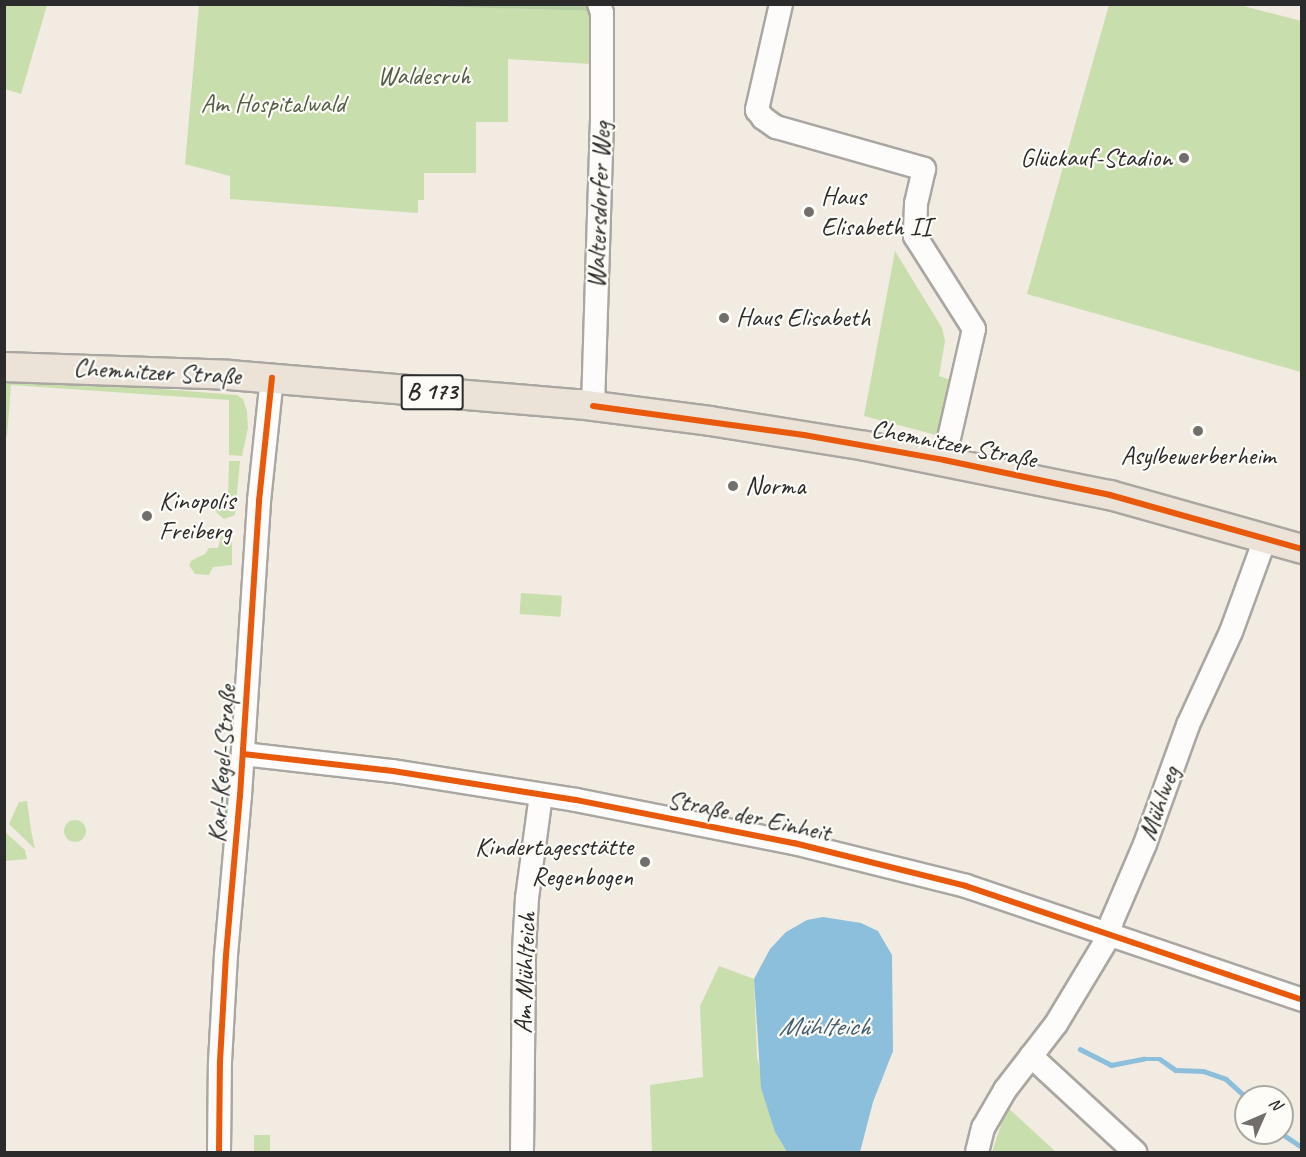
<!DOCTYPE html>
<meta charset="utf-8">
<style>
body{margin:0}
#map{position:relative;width:1306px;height:1157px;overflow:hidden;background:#f2ebe1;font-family:Caveat,sans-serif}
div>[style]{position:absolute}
.green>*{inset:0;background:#c8dead;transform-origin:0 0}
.round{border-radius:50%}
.forest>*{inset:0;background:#b6cea3}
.water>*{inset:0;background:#8cbfdb}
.stream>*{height:4.5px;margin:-2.25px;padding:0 2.25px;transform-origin:2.25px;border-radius:2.25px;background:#8cbfdb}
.roads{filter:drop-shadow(2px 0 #aaa6a1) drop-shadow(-2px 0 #aaa6a1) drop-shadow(0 2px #aaa6a1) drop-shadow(0 -2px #aaa6a1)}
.minor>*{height:22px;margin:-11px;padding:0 11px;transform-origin:11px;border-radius:11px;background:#fdfcfa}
.major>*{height:28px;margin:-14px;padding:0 14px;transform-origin:14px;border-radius:14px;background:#ebe3d8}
.cycleway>*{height:6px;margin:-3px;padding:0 3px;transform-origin:3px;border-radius:3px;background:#e8590c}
.dots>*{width:16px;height:16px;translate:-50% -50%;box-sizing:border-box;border:3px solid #fdfcf7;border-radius:50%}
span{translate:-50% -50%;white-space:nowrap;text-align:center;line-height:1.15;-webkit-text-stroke:4.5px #fdfcf7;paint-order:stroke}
.shield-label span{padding:2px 4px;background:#fdfcf7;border:2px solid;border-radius:4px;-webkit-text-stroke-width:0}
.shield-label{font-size:24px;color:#2b2b2b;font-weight:700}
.park-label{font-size:26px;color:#505e45}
.poi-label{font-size:26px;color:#2b2b2b}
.right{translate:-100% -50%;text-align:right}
.left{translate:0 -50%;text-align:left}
.street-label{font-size:26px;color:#2b2b2b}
.water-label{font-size:27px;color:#415f71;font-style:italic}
.frame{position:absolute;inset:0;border:6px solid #2b2b2b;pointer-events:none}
.north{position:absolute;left:1234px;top:1085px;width:60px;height:60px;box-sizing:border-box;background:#fdfcf7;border:2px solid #a9a8a5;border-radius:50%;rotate:45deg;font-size:16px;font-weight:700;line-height:24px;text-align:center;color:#2b2b2b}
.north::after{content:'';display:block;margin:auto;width:21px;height:27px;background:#716e6b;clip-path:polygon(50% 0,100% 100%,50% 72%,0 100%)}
</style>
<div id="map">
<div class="green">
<i style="clip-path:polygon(5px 4px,47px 5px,21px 94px,5px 89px)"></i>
<i style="clip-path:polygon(402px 4px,592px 11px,590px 64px,508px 59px,508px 122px,476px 122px,476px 173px,424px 173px,424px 200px,418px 200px,418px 213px,230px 199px,230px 176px,185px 164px,199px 5px)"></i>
<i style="clip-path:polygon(1109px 5px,1240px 5px,1301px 21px,1301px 372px,1027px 294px)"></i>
<i style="clip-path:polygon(895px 251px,942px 328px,945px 341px,939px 376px,954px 381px,940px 436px,864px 416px)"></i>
<i style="clip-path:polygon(4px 381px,60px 381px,237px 395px,243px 399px,247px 411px,248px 428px,242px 456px,229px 455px,229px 400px,11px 385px,7px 437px,4px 436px)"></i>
<i style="clip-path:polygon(229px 461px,240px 461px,235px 515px,224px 519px,216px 512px,213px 503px,228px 504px)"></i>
<i style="clip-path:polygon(221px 536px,228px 536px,232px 541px,232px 565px,213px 567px,209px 575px,195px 574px,189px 565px,192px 560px,205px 554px,209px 548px,218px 548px)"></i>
<i style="left:521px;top:593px;width:41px;height:21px;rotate:4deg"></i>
<i style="clip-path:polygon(27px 801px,31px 830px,35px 849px,9px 824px,19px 802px)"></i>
<i class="round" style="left:64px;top:820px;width:22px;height:22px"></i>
<i style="clip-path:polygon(5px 832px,25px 850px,27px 859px,5px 861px)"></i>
<i style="clip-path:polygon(719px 966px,754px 979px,757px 1057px,775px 1132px,787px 1152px,652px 1152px,650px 1085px,703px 1077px,700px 1006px)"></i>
<i style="clip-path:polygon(1007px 1107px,1056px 1152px,992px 1152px)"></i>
<i style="left:254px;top:1135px;width:16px;height:17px"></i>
</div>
<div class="forest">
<i style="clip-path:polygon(402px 5px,615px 5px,592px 11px)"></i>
</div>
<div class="water">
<i style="clip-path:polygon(823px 917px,861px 923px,878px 931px,892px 955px,893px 1051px,873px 1102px,860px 1152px,787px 1152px,775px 1132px,761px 1088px,754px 979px,770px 949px,786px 932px,807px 920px)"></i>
</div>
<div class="stream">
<i style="left:1080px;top:1049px;width:35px;rotate:27deg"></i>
<i style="left:1111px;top:1065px;width:33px;rotate:-11deg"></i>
<i style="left:1143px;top:1059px;width:17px"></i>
<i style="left:1160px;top:1059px;width:19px;rotate:35deg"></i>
<i style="left:1176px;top:1070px;width:27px;rotate:2deg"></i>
<i style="left:1203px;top:1071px;width:24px;rotate:19deg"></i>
<i style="left:1226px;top:1079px;width:27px;rotate:42deg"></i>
<i style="left:1281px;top:1133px;width:25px;rotate:34deg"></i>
</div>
<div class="roads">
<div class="minor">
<i style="left:781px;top:4px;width:109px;rotate:102.8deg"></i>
<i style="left:757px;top:110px;width:10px;rotate:53deg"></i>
<i style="left:763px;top:118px;width:16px;rotate:35deg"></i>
<i style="left:776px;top:127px;width:154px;rotate:15.8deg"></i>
<i style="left:924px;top:169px;width:36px;rotate:103deg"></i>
<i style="left:916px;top:204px;width:32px;rotate:92deg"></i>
<i style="left:915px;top:236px;width:110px;rotate:57.6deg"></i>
<i style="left:974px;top:329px;width:134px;rotate:102.9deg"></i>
<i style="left:593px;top:406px;width:286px;rotate:-88.2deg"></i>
<i style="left:602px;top:120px;width:107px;rotate:-90deg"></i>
<i style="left:602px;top:13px;width:9px;rotate:-108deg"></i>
<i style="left:243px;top:754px;width:151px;rotate:6.5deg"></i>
<i style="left:393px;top:771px;width:185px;rotate:9deg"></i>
<i style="left:576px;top:800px;width:222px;rotate:11.2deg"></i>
<i style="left:794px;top:843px;width:177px;rotate:14deg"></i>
<i style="left:966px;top:886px;width:355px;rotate:18.7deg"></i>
<i style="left:1031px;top:1056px;width:142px;rotate:42.7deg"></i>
<i style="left:219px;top:1152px;width:90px;rotate:-89.4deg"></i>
<i style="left:220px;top:1062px;width:107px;rotate:-86.8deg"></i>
<i style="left:226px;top:955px;width:160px;rotate:-85deg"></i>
<i style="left:240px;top:796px;width:296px;rotate:-86.3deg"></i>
<i style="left:259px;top:501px;width:124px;rotate:-84deg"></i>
<i style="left:522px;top:1152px;width:202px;rotate:-89.4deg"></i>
<i style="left:524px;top:950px;width:52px;rotate:-86.7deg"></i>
<i style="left:527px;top:898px;width:104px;rotate:-82.3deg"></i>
<i style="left:977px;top:1152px;width:25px;rotate:-76deg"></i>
<i style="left:983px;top:1128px;width:44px;rotate:-59.9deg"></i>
<i style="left:1005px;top:1090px;width:83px;rotate:-52.3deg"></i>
<i style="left:1056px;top:1024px;width:103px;rotate:-58.9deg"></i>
<i style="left:1109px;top:936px;width:15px;rotate:-79deg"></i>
<i style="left:1112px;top:921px;width:84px;rotate:-66.8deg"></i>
<i style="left:1145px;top:844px;width:127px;rotate:-70.1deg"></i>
<i style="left:1188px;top:725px;width:102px;rotate:-65.2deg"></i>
<i style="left:1231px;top:632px;width:99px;rotate:-69.9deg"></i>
</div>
<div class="major">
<i style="left:4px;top:367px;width:225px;rotate:2deg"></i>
<i style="left:229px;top:375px;width:350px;rotate:4.8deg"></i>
<i style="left:578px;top:404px;width:133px;rotate:7.3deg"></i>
<i style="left:710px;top:421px;width:158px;rotate:9.1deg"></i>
<i style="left:866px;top:446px;width:249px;rotate:11.4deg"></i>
<i style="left:1110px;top:495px;width:199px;rotate:15.7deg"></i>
</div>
</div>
<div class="cycleway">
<i style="left:593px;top:406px;width:213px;rotate:7.8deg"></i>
<i style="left:804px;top:435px;width:142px;rotate:10.1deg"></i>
<i style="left:944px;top:460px;width:170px;rotate:11.9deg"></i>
<i style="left:1110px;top:495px;width:199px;rotate:15.7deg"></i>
<i style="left:243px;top:754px;width:151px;rotate:6.5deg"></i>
<i style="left:393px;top:771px;width:185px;rotate:9deg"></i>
<i style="left:576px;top:800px;width:222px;rotate:11.2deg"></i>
<i style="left:794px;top:843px;width:177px;rotate:14deg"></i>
<i style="left:966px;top:886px;width:355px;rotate:18.7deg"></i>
<i style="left:219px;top:1152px;width:90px;rotate:-89.4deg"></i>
<i style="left:220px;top:1062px;width:107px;rotate:-86.8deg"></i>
<i style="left:226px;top:955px;width:160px;rotate:-85deg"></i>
<i style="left:240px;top:796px;width:296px;rotate:-86.3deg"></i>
<i style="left:259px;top:501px;width:124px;rotate:-84deg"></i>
</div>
<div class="dots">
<i style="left:1184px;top:158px;background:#716e6b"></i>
<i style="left:809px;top:212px;background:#716e6b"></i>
<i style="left:724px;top:318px;background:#716e6b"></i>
<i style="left:1198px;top:431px;background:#716e6b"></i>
<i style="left:733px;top:486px;background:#716e6b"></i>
<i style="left:147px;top:516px;background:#716e6b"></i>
<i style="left:645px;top:862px;background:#716e6b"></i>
</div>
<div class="shield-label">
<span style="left:432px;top:392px">B 173</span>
</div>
<div class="park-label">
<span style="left:424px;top:76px">Waldesruh</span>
<span style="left:273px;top:104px">Am Hospitalwald</span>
</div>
<div class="poi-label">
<span class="right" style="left:1172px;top:158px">Glückauf-Stadion</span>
<span class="left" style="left:821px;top:212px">Haus<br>Elisabeth II</span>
<span class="left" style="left:736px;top:318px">Haus Elisabeth</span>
<span style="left:1198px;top:456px">Asylbewerberheim</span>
<span class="left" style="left:745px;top:486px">Norma</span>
<span class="left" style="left:159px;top:516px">Kinopolis<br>Freiberg</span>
<span class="right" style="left:633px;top:862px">Kindertagesstätte<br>Regenbogen</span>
</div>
<div class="street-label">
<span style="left:599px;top:205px;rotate:-88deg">Waltersdorfer Weg</span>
<span style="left:157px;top:372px;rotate:3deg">Chemnitzer Straße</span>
<span style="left:954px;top:444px;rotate:11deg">Chemnitzer Straße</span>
<span style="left:222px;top:764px;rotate:-86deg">Karl-Kegel-Straße</span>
<span style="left:1159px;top:803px;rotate:-70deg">Mühlweg</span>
<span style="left:749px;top:816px;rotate:12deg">Straße der Einheit</span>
<span style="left:525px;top:973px;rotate:-88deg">Am Mühlteich</span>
</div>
<div class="water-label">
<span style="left:824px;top:1027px">Mühlteich</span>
</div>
<div class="frame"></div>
<div class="north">N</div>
</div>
